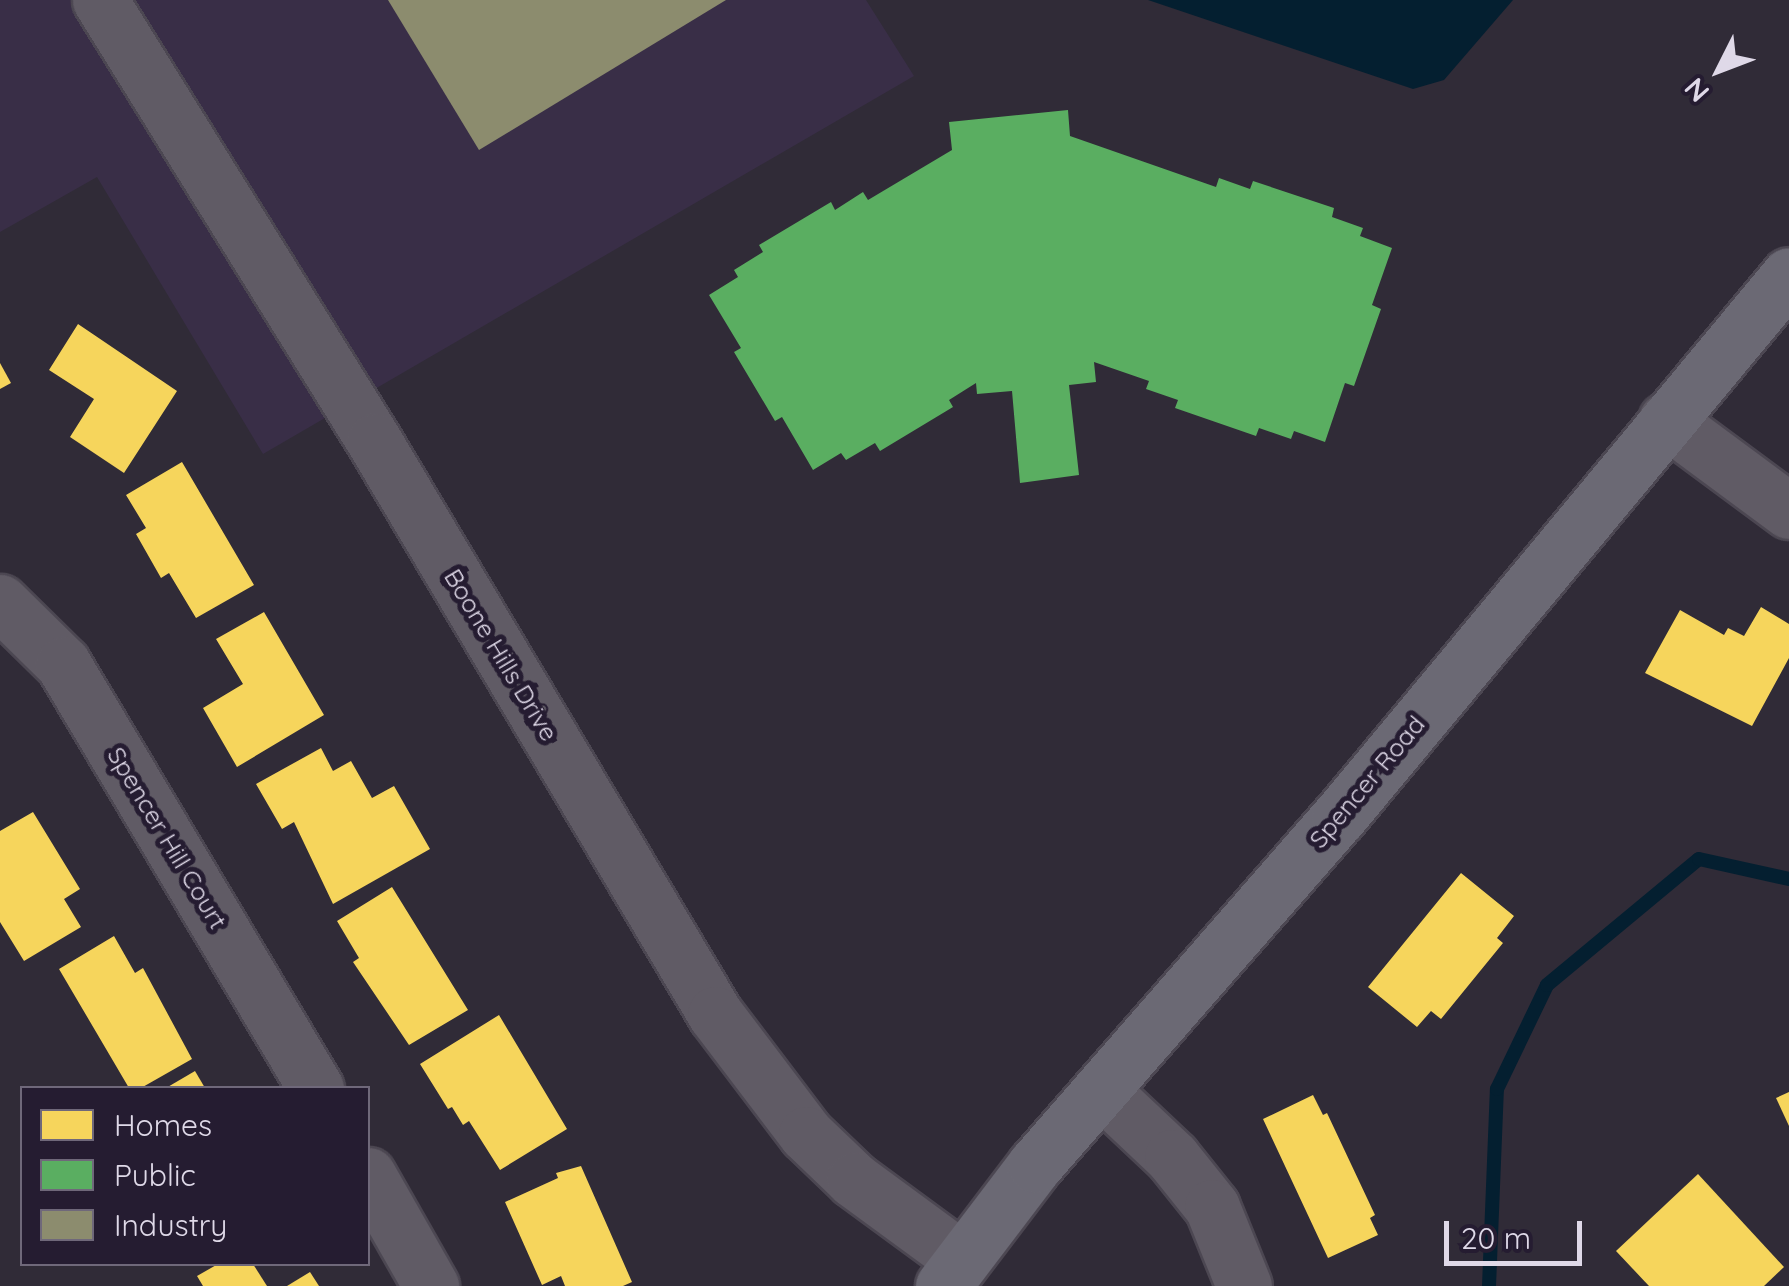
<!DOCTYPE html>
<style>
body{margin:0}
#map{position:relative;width:1789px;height:1286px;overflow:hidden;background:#302b37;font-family:Quicksand,sans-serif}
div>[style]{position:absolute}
.built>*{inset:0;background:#392e47}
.water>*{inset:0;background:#041f30}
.homes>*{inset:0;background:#f6d55c}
.public>*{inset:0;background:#5aae61}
.industry>*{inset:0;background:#8c8c6e}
.stream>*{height:14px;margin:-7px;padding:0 7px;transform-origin:7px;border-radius:7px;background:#041f30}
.roads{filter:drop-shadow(2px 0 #4c4752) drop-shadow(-2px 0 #4c4752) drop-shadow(0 2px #4c4752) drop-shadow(0 -2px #4c4752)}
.minor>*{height:55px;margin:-27.5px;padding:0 27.5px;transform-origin:27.5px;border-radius:27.5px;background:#605b65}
.major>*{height:55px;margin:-27.5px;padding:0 27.5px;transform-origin:27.5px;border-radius:27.5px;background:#6b6974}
span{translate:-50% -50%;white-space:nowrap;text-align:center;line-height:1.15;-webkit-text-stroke:10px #251c31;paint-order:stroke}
.street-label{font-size:25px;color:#dfd9e8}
.legend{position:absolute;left:20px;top:1086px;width:350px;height:180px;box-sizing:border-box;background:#251c31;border:2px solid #6f687a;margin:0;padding:12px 18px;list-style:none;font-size:30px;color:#dfd9e8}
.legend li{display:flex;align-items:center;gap:20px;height:50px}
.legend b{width:50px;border:2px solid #6f687a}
.north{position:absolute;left:1669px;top:20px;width:100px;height:100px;-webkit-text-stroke:8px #251c31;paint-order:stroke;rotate:228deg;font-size:28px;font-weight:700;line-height:40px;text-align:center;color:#dfd9e8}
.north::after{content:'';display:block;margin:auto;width:35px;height:45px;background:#dfd9e8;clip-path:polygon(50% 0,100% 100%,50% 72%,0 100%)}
.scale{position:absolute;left:1444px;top:1221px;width:138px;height:45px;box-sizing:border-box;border:5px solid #dfd9e8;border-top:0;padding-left:12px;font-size:30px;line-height:35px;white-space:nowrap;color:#dfd9e8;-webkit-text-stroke:8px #251c31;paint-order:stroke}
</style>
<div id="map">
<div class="built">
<i style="clip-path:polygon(0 0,866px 0,914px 76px,263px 454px,97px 177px,0 232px)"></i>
</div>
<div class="water">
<i style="clip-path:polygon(1148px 0,1513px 0,1444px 80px,1413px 89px)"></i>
</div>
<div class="homes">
<i style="clip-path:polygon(78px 324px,177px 391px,124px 473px,70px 437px,94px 399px,49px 370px)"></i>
<i style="clip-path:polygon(0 363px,11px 383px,0 389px)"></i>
<i style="clip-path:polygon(182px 462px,254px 585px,196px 618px,169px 573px,161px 578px,136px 534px,146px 528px,126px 495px)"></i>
<i style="clip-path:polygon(1761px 607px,1789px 624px,1789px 658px,1752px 726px,1645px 673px,1680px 610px,1724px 635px,1728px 628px,1744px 636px)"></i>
<i style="clip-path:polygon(264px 612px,324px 715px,237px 767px,203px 708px,243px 684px,216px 639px)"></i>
<i style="clip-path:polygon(321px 748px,333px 771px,351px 761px,372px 798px,394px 786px,430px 849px,333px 904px,294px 822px,282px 829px,256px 784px)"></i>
<i style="clip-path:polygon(33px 812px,80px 889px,64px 899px,81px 927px,24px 961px,0 922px,0 831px)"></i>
<i style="clip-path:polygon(1461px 873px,1514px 916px,1497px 938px,1503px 943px,1441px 1019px,1431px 1011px,1417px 1027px,1368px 987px)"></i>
<i style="clip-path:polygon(392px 887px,468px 1010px,409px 1045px,353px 962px,359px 958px,337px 921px)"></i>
<i style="clip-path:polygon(114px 936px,135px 973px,143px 968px,192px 1059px,141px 1088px,129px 1088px,59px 969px)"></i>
<i style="clip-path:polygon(499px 1015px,567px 1129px,500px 1170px,469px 1121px,463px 1125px,452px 1107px,448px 1109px,420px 1064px)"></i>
<i style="clip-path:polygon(195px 1071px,205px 1088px,166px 1088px)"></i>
<i style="clip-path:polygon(1789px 1092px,1789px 1126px,1776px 1098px)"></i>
<i style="clip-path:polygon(1313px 1095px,1323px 1115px,1327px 1113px,1375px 1215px,1370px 1218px,1378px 1235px,1328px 1258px,1263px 1119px)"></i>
<i style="clip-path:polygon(581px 1166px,632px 1282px,623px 1286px,565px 1286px,561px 1276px,542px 1285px,505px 1202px,558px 1178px,556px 1173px)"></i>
<i style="clip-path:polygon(1698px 1174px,1784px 1267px,1764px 1286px,1649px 1286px,1616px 1251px)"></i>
<i style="clip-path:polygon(218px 1264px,253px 1264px,267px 1286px,203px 1286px,197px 1276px)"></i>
<i style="clip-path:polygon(310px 1272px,319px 1286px,287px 1286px)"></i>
</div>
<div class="public">
<i style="clip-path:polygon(1068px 110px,1070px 136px,1216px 187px,1219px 178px,1250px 189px,1253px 181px,1334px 208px,1332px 217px,1363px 228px,1360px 236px,1392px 248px,1372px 305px,1381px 309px,1354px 386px,1345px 383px,1325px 442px,1294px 431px,1291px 439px,1259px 428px,1256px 436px,1175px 408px,1178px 400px,1146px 389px,1149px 381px,1094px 362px,1096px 382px,1069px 385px,1079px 475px,1020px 483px,1012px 391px,977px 394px,976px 383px,949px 400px,953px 407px,880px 451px,875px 443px,846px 460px,841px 453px,813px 470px,782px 417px,775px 421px,734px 352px,741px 348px,709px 295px,738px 277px,734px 270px,763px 252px,759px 245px,831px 202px,835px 210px,863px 192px,868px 200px,952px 150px,949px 122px)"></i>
</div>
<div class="industry">
<i style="clip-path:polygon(388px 0,726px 0,479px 150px)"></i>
</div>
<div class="stream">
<i style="left:1489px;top:1286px;width:197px;rotate:-87.7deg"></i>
<i style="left:1497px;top:1089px;width:115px;rotate:-64.3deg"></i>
<i style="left:1547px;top:985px;width:197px;rotate:-39.7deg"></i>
<i style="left:1699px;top:859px;width:92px;rotate:12.5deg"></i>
</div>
<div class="roads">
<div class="minor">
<i style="left:100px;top:0;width:519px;rotate:58.15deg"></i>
<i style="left:374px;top:441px;width:667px;rotate:59.24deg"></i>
<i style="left:715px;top:1014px;width:151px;rotate:52.8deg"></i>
<i style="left:806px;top:1134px;width:66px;rotate:43.8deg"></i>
<i style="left:854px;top:1180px;width:132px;rotate:36.3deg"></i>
<i style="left:1666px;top:420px;width:153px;rotate:36.5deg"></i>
<i style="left:0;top:602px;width:88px;rotate:44.5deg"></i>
<i style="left:63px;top:664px;width:494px;rotate:59.2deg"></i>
<i style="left:1101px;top:1090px;width:98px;rotate:43.3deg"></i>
<i style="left:1172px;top:1157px;width:64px;rotate:51.3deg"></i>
<i style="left:1212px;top:1207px;width:85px;rotate:67.9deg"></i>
<i style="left:368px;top:1175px;width:128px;rotate:60.4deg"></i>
</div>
<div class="major">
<i style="left:943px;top:1286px;width:152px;rotate:-52.8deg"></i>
<i style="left:1035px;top:1165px;width:462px;rotate:-48.9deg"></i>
<i style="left:1339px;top:817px;width:704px;rotate:-50.3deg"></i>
</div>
</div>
<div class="street-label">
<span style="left:501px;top:655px;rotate:59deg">Boone Hills Drive</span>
<span style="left:1367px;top:782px;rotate:-50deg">Spencer Road</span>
<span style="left:167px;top:838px;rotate:59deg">Spencer Hill Court</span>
</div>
<ul class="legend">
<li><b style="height:28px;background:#f6d55c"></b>Homes</li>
<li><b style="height:28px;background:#5aae61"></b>Public</li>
<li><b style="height:28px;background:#8c8c6e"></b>Industry</li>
</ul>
<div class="north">N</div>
<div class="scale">20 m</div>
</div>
